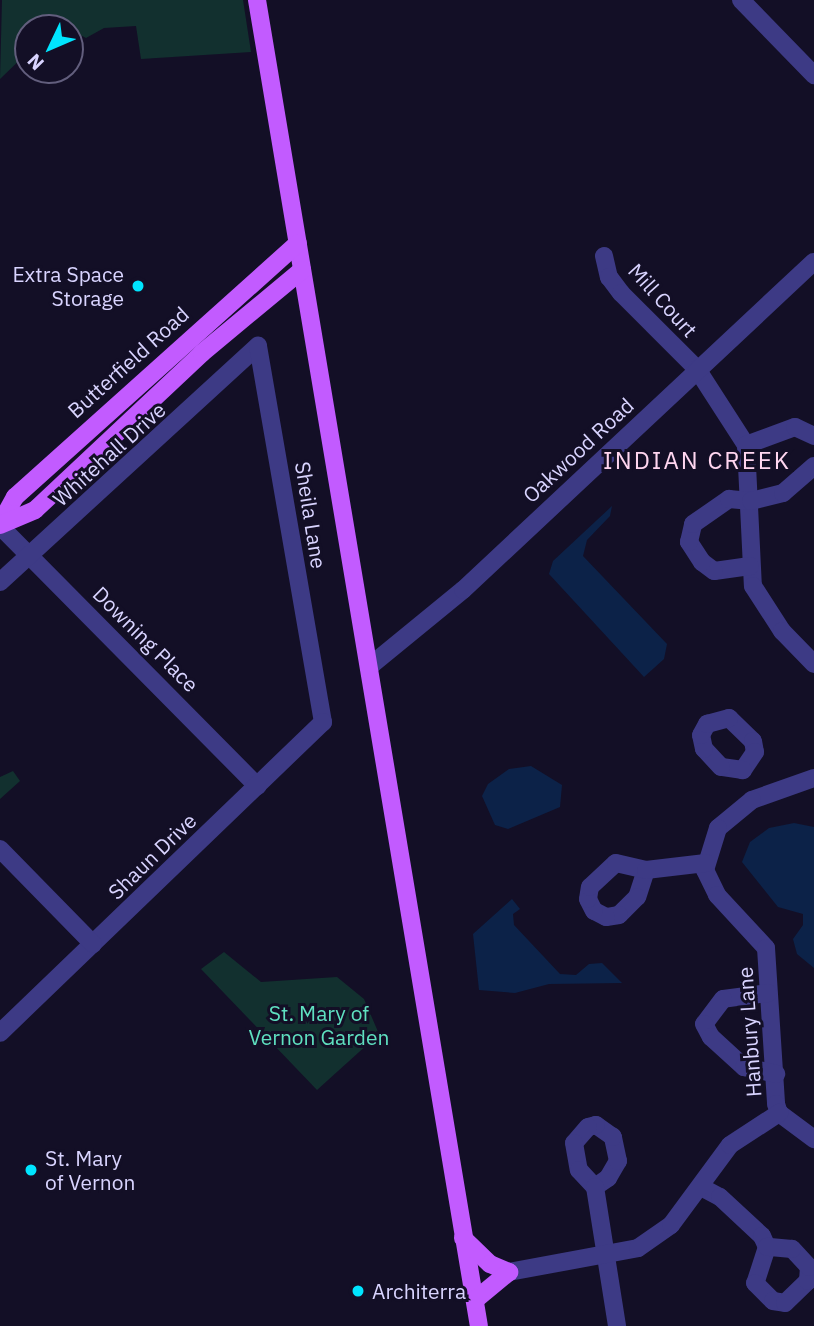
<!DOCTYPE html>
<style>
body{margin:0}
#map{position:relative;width:814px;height:1326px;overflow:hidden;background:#130f26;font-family:"IBM Plex Sans",sans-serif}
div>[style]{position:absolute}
.green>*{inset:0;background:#12302f}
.water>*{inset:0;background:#0c2248}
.minor>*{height:18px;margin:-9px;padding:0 9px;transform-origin:9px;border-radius:9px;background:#3d3a85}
.major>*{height:18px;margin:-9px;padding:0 9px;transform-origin:9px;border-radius:9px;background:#c25bff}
.dots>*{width:19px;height:19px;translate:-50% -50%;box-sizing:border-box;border:4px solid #130f26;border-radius:50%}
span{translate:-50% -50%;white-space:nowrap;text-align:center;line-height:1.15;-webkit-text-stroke:6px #130f26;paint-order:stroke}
.poi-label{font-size:21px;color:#d9d4ff}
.right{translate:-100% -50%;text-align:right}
.left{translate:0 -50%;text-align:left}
.street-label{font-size:21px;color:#d9d4ff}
.park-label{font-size:21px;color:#5fe0c0}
.quarter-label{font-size:24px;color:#ffd6f0;letter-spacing:2px}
.north{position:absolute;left:14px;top:14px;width:70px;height:70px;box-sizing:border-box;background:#130f26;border:2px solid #625e7d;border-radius:50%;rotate:226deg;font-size:19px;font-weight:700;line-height:28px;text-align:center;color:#d9d4ff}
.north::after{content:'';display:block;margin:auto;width:24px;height:32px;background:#00e5ff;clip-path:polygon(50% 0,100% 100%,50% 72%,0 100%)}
</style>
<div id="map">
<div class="green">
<i style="clip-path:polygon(2px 0,243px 0,251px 52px,141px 59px,136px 26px,104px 28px,86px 38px,58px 23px,53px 28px,28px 28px,28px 52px,0 79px)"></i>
<i style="clip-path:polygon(13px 771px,20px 781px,0 799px,0 777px)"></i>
<i style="clip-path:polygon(224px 952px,261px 982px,337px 977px,364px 999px,379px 1034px,317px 1090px,201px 969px)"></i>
</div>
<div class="water">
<i style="clip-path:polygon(612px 506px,610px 516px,587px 540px,583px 556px,667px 644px,664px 659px,644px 677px,549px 574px,553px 561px)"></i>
<i style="clip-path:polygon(531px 766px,562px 785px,560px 807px,508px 829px,495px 825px,482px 796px,488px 784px,509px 769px)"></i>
<i style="clip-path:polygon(794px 823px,814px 827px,814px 968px,797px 954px,793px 939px,803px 925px,803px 914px,778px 907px,742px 862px,750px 842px,769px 828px)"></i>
<i style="clip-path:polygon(512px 899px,520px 909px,513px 914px,514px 925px,560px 974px,576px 975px,589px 964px,602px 963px,622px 983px,549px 984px,515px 993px,479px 990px,473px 934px)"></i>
</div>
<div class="minor">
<i style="left:741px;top:0;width:105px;rotate:45.8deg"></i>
<i style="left:604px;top:256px;width:22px;rotate:77deg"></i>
<i style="left:609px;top:277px;width:20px;rotate:53deg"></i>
<i style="left:621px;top:293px;width:107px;rotate:45deg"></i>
<i style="left:697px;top:369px;width:90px;rotate:57.2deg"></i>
<i style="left:746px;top:445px;width:141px;rotate:87.2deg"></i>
<i style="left:753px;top:586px;width:54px;rotate:57.2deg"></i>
<i style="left:782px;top:631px;width:46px;rotate:45.9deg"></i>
<i style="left:746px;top:445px;width:52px;rotate:-20.2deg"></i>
<i style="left:795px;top:427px;width:21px;rotate:25deg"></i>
<i style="left:0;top:526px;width:366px;rotate:45.3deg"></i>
<i style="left:750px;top:566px;width:36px;rotate:172deg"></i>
<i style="left:714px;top:571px;width:15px;rotate:-143deg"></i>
<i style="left:702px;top:562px;width:24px;rotate:-123deg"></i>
<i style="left:689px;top:542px;width:18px;rotate:-77deg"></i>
<i style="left:693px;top:524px;width:44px;rotate:-34.8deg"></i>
<i style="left:729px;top:499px;width:22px;rotate:5deg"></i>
<i style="left:751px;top:501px;width:33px;rotate:-14deg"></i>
<i style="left:783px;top:493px;width:41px;rotate:-41.1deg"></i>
<i style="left:0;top:582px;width:350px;rotate:-42.5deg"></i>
<i style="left:258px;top:346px;width:382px;rotate:80.2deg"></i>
<i style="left:323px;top:722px;width:448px;rotate:136.1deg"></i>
<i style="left:370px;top:666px;width:120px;rotate:-39.3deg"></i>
<i style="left:463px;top:590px;width:480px;rotate:-43.1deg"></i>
<i style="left:729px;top:718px;width:33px;rotate:44deg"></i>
<i style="left:753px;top:741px;width:11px;rotate:80deg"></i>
<i style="left:755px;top:752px;width:22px;rotate:124deg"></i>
<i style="left:743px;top:770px;width:22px;rotate:-172deg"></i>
<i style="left:721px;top:767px;width:25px;rotate:-133deg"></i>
<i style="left:704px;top:749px;width:14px;rotate:-102deg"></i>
<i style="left:701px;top:735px;width:13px;rotate:-61deg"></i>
<i style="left:707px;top:724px;width:23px;rotate:-15deg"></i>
<i style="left:814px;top:778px;width:66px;rotate:160.5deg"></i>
<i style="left:752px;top:800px;width:44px;rotate:140.5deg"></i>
<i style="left:718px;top:828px;width:44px;rotate:107.2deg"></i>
<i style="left:705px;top:870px;width:28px;rotate:64deg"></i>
<i style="left:717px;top:895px;width:72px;rotate:47.2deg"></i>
<i style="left:766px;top:948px;width:156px;rotate:86.3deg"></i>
<i style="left:776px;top:1104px;width:9px;rotate:72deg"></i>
<i style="left:779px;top:1113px;width:44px;rotate:36.6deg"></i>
<i style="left:0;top:849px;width:133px;rotate:45.6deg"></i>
<i style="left:646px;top:870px;width:28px;rotate:108deg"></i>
<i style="left:637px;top:897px;width:25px;rotate:135deg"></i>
<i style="left:619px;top:915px;width:13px;rotate:171deg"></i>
<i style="left:606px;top:917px;width:13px;rotate:-153deg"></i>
<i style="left:594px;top:911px;width:13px;rotate:-117deg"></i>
<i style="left:588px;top:899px;width:12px;rotate:-81deg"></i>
<i style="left:590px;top:887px;width:35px;rotate:-43deg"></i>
<i style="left:616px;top:863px;width:31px;rotate:13deg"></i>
<i style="left:646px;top:870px;width:60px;rotate:-6.7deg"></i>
<i style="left:768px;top:993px;width:45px;rotate:172.4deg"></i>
<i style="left:723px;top:999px;width:31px;rotate:127deg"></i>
<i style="left:704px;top:1024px;width:15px;rotate:62deg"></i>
<i style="left:711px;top:1037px;width:45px;rotate:42.3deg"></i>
<i style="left:744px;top:1067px;width:33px;rotate:12deg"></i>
<i style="left:595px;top:1187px;width:16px;rotate:-35deg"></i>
<i style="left:608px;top:1178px;width:20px;rotate:-60deg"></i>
<i style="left:618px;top:1161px;width:25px;rotate:-102deg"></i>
<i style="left:613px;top:1137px;width:21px;rotate:-145deg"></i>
<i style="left:596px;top:1125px;width:8px;rotate:166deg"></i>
<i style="left:588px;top:1127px;width:21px;rotate:131deg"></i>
<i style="left:574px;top:1143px;width:27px;rotate:80deg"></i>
<i style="left:579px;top:1170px;width:23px;rotate:47deg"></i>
<i style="left:595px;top:1187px;width:141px;rotate:81deg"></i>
<i style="left:701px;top:1187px;width:21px;rotate:28deg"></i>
<i style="left:720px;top:1197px;width:57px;rotate:42.9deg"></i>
<i style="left:762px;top:1236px;width:12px;rotate:66deg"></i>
<i style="left:767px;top:1247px;width:38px;rotate:108deg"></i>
<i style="left:755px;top:1283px;width:25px;rotate:45deg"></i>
<i style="left:773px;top:1301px;width:12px;rotate:9deg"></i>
<i style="left:785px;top:1303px;width:32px;rotate:-44deg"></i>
<i style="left:808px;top:1281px;width:14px;rotate:-86deg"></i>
<i style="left:809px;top:1267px;width:25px;rotate:-133deg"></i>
<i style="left:792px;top:1249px;width:25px;rotate:-175deg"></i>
<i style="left:509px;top:1272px;width:131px;rotate:-10.5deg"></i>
<i style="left:638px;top:1248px;width:40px;rotate:-34.9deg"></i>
<i style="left:671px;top:1225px;width:99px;rotate:-53.6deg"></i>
<i style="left:730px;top:1145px;width:59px;rotate:-33.1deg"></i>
</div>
<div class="major">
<i style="left:257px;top:0;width:1344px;rotate:80.5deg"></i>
<i style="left:0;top:524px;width:31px;rotate:-61deg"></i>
<i style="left:15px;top:497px;width:380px;rotate:-41.9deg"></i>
<i style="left:0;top:525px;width:38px;rotate:-23deg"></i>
<i style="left:35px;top:510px;width:229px;rotate:-43.2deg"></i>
<i style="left:202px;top:353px;width:130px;rotate:-39.7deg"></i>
<i style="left:463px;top:1238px;width:37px;rotate:44deg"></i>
<i style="left:490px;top:1264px;width:21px;rotate:23deg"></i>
<i style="left:509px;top:1272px;width:44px;rotate:140.5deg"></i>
</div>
<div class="dots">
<i style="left:138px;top:286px;background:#00e5ff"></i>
<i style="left:31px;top:1170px;background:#00e5ff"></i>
<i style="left:358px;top:1291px;background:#00e5ff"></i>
</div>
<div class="poi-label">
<span class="right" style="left:124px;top:286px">Extra Space<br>Storage</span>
<span class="left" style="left:45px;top:1170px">St. Mary<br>of Vernon</span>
<span class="left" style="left:372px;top:1291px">Architerra</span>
</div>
<div class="street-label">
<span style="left:663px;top:300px;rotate:48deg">Mill Court</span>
<span style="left:128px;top:362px;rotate:-42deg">Butterfield Road</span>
<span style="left:578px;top:450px;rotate:-43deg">Oakwood Road</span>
<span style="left:109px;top:454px;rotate:-42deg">Whitehall Drive</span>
<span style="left:311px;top:515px;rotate:81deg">Sheila Lane</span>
<span style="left:146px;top:639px;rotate:45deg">Downing Place</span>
<span style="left:152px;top:856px;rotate:-44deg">Shaun Drive</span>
<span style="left:749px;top:1032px;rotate:-94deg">Hanbury Lane</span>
</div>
<div class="park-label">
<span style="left:319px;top:1025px">St. Mary of<br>Vernon Garden</span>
</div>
<div class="quarter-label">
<span style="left:697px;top:461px">INDIAN CREEK</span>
</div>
<div class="north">N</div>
</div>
